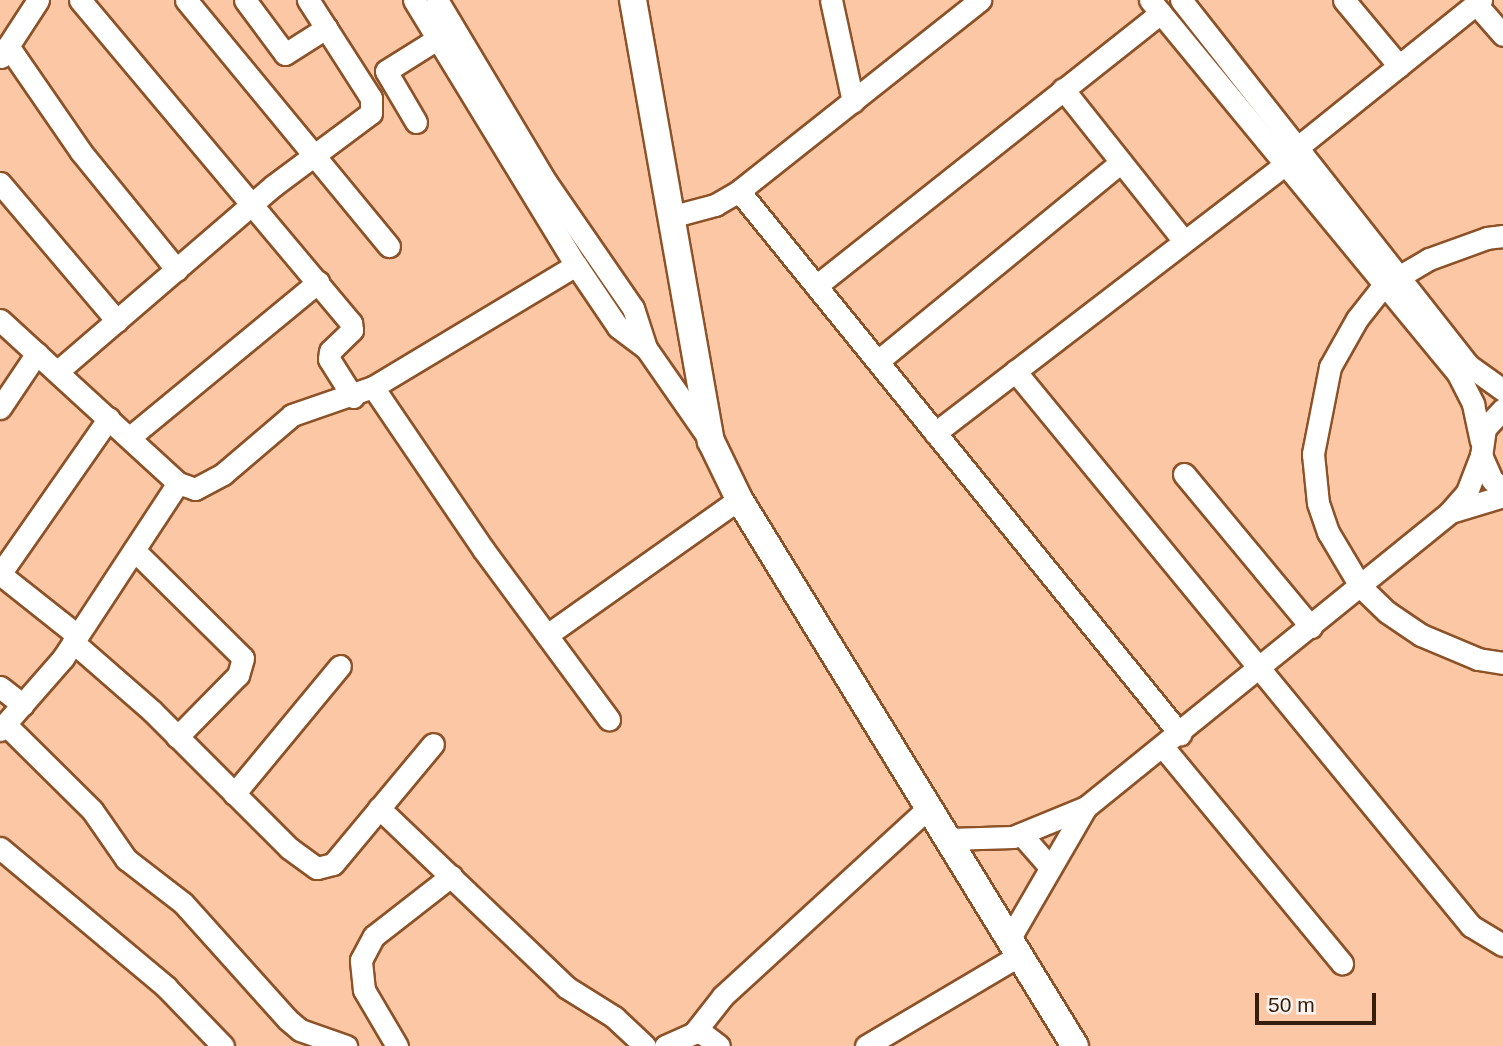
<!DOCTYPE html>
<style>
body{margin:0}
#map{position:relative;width:1503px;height:1046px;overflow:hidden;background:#fcc7a4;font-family:Helvetica,sans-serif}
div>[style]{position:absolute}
.roads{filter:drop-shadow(2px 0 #8c5228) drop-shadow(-2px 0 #8c5228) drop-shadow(0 2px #8c5228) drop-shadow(0 -2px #8c5228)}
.minor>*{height:21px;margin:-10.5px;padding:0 10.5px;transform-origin:10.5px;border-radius:10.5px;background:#fff}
.major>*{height:26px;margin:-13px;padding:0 13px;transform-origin:13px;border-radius:13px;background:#fff}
span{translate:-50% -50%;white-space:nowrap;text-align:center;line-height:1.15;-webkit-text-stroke:5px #faf3ef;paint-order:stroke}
.scale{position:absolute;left:1255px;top:993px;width:121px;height:32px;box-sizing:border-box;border:4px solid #361d0c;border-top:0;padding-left:9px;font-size:21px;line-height:24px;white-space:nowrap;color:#361d0c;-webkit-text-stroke:5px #faf3ef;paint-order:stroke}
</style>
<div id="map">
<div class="roads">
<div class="minor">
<i style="left:80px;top:0;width:422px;rotate:50deg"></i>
<i style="left:351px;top:323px;width:7px;rotate:82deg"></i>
<i style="left:352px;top:330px;width:30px;rotate:136deg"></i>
<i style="left:330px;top:351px;width:8px;rotate:97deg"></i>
<i style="left:329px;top:359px;width:45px;rotate:57.7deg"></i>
<i style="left:186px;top:0;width:319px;rotate:50.5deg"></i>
<i style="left:245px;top:0;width:67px;rotate:53.5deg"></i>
<i style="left:285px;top:54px;width:49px;rotate:-32.4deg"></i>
<i style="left:414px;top:0;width:311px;rotate:58.6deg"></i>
<i style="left:576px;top:265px;width:75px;rotate:55.9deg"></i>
<i style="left:618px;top:327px;width:35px;rotate:37deg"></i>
<i style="left:437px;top:0;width:212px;rotate:59.1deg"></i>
<i style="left:546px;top:182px;width:153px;rotate:55.4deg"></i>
<i style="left:633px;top:308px;width:42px;rotate:72deg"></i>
<i style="left:646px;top:348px;width:112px;rotate:55.2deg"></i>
<i style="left:831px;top:0;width:104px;rotate:77.8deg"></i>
<i style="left:1150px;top:0;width:484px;rotate:50.5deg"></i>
<i style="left:1458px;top:374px;width:34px;rotate:63deg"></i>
<i style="left:1473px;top:404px;width:38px;rotate:78deg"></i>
<i style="left:1181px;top:0;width:464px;rotate:51.8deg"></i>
<i style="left:1468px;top:365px;width:43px;rotate:35.5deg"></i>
<i style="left:1344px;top:0;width:86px;rotate:50.2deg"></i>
<i style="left:1476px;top:4px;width:41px;rotate:48.9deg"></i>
<i style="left:8px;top:46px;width:129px;rotate:55.4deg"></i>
<i style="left:81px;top:152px;width:152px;rotate:50.9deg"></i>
<i style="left:1px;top:57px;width:68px;rotate:-57deg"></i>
<i style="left:1063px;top:89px;width:194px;rotate:51.5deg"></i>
<i style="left:416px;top:122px;width:59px;rotate:-120.5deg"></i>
<i style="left:386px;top:71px;width:60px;rotate:-32.1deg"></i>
<i style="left:1298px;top:147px;width:235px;rotate:-38.8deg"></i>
<i style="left:0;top:183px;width:181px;rotate:49.7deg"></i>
<i style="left:739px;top:191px;width:700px;rotate:50.92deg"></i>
<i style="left:670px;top:217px;width:47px;rotate:-14.9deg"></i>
<i style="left:715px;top:205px;width:28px;rotate:-30deg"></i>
<i style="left:739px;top:191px;width:308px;rotate:-38.4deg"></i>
<i style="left:1503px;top:236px;width:16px;rotate:173deg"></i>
<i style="left:1487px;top:238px;width:62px;rotate:160.1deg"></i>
<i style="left:1429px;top:259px;width:53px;rotate:149.6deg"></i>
<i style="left:1383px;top:286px;width:42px;rotate:128.2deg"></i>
<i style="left:1357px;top:319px;width:55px;rotate:119.4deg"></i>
<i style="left:1330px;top:367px;width:89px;rotate:101.1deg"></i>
<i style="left:1313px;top:454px;width:49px;rotate:84.2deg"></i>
<i style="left:1318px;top:503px;width:31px;rotate:71deg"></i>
<i style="left:1328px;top:532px;width:63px;rotate:59.3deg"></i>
<i style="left:1360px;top:586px;width:37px;rotate:44deg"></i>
<i style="left:1387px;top:612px;width:41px;rotate:34.1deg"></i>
<i style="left:1421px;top:635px;width:62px;rotate:22.8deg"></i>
<i style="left:1478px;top:659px;width:25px;rotate:9deg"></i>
<i style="left:816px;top:286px;width:440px;rotate:-38.4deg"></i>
<i style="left:0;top:320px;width:241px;rotate:42.5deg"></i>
<i style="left:178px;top:483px;width:18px;rotate:19deg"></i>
<i style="left:195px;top:489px;width:32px;rotate:-28deg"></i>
<i style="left:223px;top:474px;width:91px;rotate:-40.5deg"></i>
<i style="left:292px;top:415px;width:86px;rotate:-19.1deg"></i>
<i style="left:373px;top:387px;width:237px;rotate:-31deg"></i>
<i style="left:878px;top:361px;width:314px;rotate:-39.3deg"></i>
<i style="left:58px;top:371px;width:284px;rotate:-40.7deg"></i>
<i style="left:273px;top:186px;width:122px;rotate:-36.7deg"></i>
<i style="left:371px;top:113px;width:15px;rotate:-90deg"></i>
<i style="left:371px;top:98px;width:117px;rotate:-122.7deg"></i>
<i style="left:1015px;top:371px;width:718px;rotate:50.59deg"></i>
<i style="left:1471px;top:926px;width:37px;rotate:31deg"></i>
<i style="left:373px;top:387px;width:196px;rotate:55.8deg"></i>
<i style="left:483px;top:549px;width:212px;rotate:53.5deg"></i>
<i style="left:0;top:408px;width:66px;rotate:-56.1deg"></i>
<i style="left:1503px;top:409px;width:26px;rotate:133deg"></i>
<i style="left:1485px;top:428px;width:27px;rotate:98deg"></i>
<i style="left:1481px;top:455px;width:27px;rotate:66deg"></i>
<i style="left:1492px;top:480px;width:14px;rotate:39deg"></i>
<i style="left:935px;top:433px;width:440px;rotate:-37.5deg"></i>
<i style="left:130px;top:437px;width:244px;rotate:-39.5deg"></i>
<i style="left:1184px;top:474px;width:199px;rotate:50.3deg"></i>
<i style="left:1454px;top:511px;width:51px;rotate:-17deg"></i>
<i style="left:134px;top:550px;width:153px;rotate:44.7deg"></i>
<i style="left:243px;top:658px;width:18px;rotate:106deg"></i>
<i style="left:238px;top:675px;width:87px;rotate:134.5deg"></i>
<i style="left:77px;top:635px;width:98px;rotate:-141.6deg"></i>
<i style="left:0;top:574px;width:190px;rotate:-55.1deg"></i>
<i style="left:547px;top:635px;width:235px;rotate:-35.3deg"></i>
<i style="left:73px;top:642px;width:105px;rotate:41.1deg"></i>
<i style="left:152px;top:711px;width:194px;rotate:45deg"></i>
<i style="left:289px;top:848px;width:34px;rotate:36deg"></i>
<i style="left:317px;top:868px;width:16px;rotate:-14deg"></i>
<i style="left:333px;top:864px;width:156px;rotate:-50.2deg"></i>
<i style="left:0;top:687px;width:29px;rotate:38deg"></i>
<i style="left:5px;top:724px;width:122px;rotate:44.7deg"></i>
<i style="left:92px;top:810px;width:60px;rotate:55.2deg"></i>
<i style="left:126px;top:859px;width:72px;rotate:37.7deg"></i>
<i style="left:183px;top:903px;width:156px;rotate:48.1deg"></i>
<i style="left:287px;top:1019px;width:17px;rotate:40deg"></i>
<i style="left:300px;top:1030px;width:49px;rotate:19.2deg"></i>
<i style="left:0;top:730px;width:96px;rotate:-48.8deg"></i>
<i style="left:63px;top:658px;width:209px;rotate:-56.7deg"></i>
<i style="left:1163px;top:747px;width:281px;rotate:50.4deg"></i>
<i style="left:234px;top:794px;width:166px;rotate:-50.4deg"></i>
<i style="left:379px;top:808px;width:259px;rotate:43.7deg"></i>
<i style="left:566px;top:987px;width:57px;rotate:32deg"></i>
<i style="left:614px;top:1017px;width:42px;rotate:43.1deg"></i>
<i style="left:1021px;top:834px;width:43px;rotate:48.8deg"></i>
<i style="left:949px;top:839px;width:64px;rotate:-1.8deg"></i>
<i style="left:1013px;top:837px;width:79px;rotate:-22.3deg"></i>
<i style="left:1086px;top:807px;width:467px;rotate:-39deg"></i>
<i style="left:1449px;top:513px;width:28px;rotate:-49deg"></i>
<i style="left:1467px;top:492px;width:40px;rotate:-69deg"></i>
<i style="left:0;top:848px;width:217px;rotate:39.9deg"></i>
<i style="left:166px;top:987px;width:82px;rotate:46deg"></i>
<i style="left:1010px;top:938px;width:151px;rotate:-59.9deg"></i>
<i style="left:694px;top:1033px;width:47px;rotate:-51.9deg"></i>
<i style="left:723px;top:996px;width:280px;rotate:-42.5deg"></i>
<i style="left:397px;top:1046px;width:65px;rotate:-120.5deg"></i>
<i style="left:364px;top:990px;width:30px;rotate:-96deg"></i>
<i style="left:361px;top:960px;width:27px;rotate:-62deg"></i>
<i style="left:374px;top:936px;width:98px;rotate:-37.9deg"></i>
<i style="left:665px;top:1046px;width:32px;rotate:-24deg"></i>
<i style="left:694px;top:1033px;width:8px"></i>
<i style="left:702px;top:1033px;width:21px;rotate:37deg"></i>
<i style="left:866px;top:1046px;width:179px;rotate:-30.6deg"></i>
</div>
<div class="major">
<i style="left:633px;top:0;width:448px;rotate:80deg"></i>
<i style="left:711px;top:441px;width:64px;rotate:64.2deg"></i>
<i style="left:739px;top:499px;width:642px;rotate:58.44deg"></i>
</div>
</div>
<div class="scale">50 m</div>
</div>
